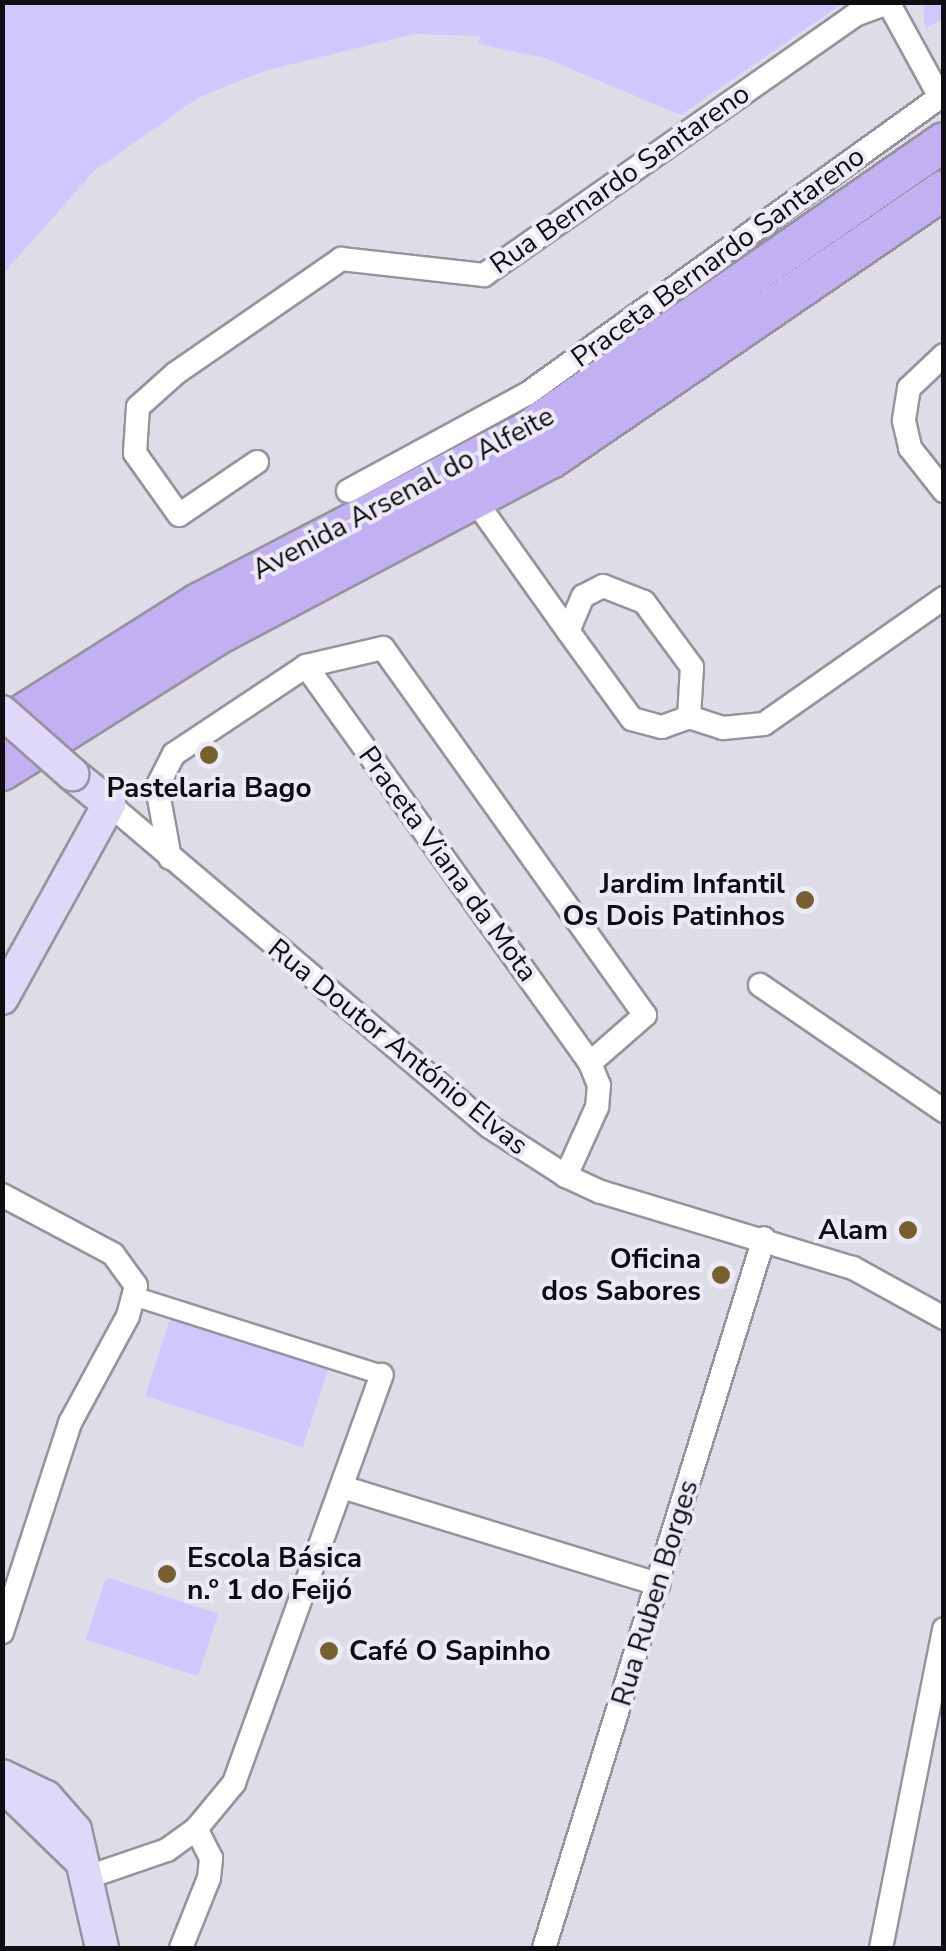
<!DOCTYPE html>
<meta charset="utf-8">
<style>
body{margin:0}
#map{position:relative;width:946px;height:1951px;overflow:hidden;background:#dedde7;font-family:"Nunito Sans",sans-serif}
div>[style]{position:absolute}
.green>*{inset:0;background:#d1c7fe;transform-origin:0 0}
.roads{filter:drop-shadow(2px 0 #95939d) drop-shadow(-2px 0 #95939d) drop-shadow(0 2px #95939d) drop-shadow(0 -2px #95939d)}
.pedestrian>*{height:18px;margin:-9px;padding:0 9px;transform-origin:9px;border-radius:9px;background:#fff}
.minor>*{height:22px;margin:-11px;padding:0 11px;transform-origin:11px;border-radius:11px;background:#fff}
.secondary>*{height:32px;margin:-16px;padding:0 16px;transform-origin:16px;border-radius:16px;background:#e0d8f8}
.primary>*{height:38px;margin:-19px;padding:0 19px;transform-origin:19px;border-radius:19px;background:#c1b1f2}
.bridges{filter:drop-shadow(2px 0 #95939d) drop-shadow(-2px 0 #95939d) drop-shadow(0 2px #95939d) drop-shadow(0 -2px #95939d)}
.secondary-bridge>*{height:32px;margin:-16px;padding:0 16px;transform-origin:16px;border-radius:16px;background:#e0d8f8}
.dots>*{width:28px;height:28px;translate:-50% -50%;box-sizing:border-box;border:5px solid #ebeaf5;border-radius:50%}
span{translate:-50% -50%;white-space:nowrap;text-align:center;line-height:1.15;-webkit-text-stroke:8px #ebeaf5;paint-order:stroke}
.street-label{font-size:28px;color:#0e0d11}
.poi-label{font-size:28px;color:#0e0d11;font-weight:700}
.right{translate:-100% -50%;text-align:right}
.left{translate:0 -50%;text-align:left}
.frame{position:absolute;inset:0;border:5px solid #0e0d11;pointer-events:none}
</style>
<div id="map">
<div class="green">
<i style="clip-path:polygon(3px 2px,843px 2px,843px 3px,681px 115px,545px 58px,478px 44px,480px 36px,414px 34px,264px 71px,199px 97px,94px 171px,3px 274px)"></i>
<i style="clip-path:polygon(923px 3px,943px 3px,943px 19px,925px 29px)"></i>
<i style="left:171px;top:1316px;width:166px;height:84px;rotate:18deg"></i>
<i style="left:106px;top:1577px;width:118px;height:66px;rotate:18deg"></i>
</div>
<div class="roads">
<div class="pedestrian">
<i style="left:133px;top:1296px;width:261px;rotate:17.6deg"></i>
</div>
<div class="minor">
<i style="left:944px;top:355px;width:48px;rotate:136.7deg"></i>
<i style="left:909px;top:388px;width:33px;rotate:99deg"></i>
<i style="left:904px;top:421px;width:28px;rotate:77deg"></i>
<i style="left:910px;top:448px;width:55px;rotate:51.7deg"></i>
<i style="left:257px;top:462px;width:94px;rotate:145.8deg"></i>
<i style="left:179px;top:515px;width:76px;rotate:-125.4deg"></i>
<i style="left:135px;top:453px;width:46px;rotate:-86.3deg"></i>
<i style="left:138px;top:407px;width:51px;rotate:-41.8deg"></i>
<i style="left:176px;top:373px;width:201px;rotate:-34.6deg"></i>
<i style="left:341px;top:259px;width:144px;rotate:6.4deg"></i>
<i style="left:484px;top:275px;width:453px;rotate:-35deg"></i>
<i style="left:855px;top:15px;width:38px;rotate:-20deg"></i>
<i style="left:348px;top:491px;width:204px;rotate:-28.5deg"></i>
<i style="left:527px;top:394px;width:509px;rotate:-35.72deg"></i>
<i style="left:940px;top:97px;width:106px;rotate:-118.7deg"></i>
<i style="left:477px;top:503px;width:157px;rotate:54.6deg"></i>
<i style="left:306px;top:666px;width:79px;rotate:-13.2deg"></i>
<i style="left:383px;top:648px;width:451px;rotate:54.5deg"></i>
<i style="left:645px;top:1015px;width:73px;rotate:138.9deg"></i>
<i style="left:689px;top:717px;width:50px;rotate:-86.6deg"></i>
<i style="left:692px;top:667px;width:81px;rotate:-126.4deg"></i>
<i style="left:644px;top:602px;width:44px;rotate:-158.7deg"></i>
<i style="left:603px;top:586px;width:22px;rotate:153deg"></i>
<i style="left:583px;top:596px;width:38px;rotate:113deg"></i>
<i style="left:568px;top:631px;width:109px;rotate:54deg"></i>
<i style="left:632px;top:719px;width:31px;rotate:15deg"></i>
<i style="left:662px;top:727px;width:29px;rotate:-20deg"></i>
<i style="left:689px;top:717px;width:36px;rotate:18deg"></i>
<i style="left:723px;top:728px;width:41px;rotate:-5.6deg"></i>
<i style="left:764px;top:724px;width:220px;rotate:-35deg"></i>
<i style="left:109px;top:804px;width:499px;rotate:40.3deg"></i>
<i style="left:490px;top:1127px;width:90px;rotate:32.8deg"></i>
<i style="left:566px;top:1176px;width:38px;rotate:25deg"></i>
<i style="left:601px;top:1192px;width:263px;rotate:16.8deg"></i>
<i style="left:853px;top:1268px;width:104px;rotate:28.8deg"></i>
<i style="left:170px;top:858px;width:72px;rotate:-100.4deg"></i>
<i style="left:157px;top:787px;width:37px;rotate:-63deg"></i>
<i style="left:174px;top:754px;width:159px;rotate:-33.7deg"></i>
<i style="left:306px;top:666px;width:488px;rotate:54.4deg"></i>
<i style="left:590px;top:1063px;width:24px;rotate:68deg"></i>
<i style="left:599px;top:1085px;width:22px;rotate:95deg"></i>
<i style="left:597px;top:1107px;width:76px;rotate:114.2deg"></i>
<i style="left:760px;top:985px;width:223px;rotate:34.4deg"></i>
<i style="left:2px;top:1195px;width:126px;rotate:28deg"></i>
<i style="left:113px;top:1254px;width:39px;rotate:54deg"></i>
<i style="left:136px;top:1286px;width:31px;rotate:105deg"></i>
<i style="left:128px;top:1316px;width:122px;rotate:118.5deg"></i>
<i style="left:70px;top:1423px;width:220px;rotate:108deg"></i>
<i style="left:342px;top:1487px;width:331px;rotate:17.1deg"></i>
<i style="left:88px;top:1877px;width:83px;rotate:-18.9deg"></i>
<i style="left:167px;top:1850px;width:36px;rotate:-36deg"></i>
<i style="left:196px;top:1829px;width:60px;rotate:-50.4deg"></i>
<i style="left:234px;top:1783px;width:434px;rotate:-70.1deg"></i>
<i style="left:181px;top:1948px;width:75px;rotate:-68.2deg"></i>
<i style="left:209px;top:1878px;width:20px;rotate:-84deg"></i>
<i style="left:211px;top:1858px;width:33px;rotate:-117deg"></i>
<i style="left:544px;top:1948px;width:743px;rotate:-72.78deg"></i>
<i style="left:881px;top:1948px;width:325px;rotate:-78.8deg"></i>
</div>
<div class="secondary">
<i style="left:2px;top:998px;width:222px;rotate:-61.1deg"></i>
<i style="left:109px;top:804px;width:48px;rotate:-141deg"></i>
<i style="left:2px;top:1776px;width:49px;rotate:25.5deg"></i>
<i style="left:46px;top:1797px;width:44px;rotate:48.7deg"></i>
<i style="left:75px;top:1830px;width:121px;rotate:77.1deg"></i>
<i style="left:2px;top:1784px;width:106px;rotate:44.2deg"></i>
</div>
<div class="primary">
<i style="left:2px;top:727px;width:232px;rotate:-32.3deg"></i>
<i style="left:198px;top:603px;width:366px;rotate:-27.5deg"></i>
<i style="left:523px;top:434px;width:512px;rotate:-34.74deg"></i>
<i style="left:2px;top:771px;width:253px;rotate:-32.2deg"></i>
<i style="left:216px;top:636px;width:379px;rotate:-27.9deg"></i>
<i style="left:551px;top:459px;width:476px;rotate:-34.4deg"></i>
</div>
</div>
<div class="bridges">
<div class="secondary-bridge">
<i style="left:2px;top:712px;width:94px;rotate:41.5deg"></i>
</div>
</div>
<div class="dots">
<i style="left:209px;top:755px;background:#775f30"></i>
<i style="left:805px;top:900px;background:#775f30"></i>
<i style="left:908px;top:1230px;background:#775f30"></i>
<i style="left:721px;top:1275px;background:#775f30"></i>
<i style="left:167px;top:1574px;background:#775f30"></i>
<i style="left:329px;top:1651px;background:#775f30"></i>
</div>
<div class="street-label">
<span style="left:620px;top:179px;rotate:-35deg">Rua Bernardo Santareno</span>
<span style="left:718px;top:257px;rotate:-36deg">Praceta Bernardo Santareno</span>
<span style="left:403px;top:493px;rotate:-28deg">Avenida Arsenal do Alfeite</span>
<span style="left:448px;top:864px;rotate:54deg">Praceta Viana da Mota</span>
<span style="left:398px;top:1047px;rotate:39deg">Rua Doutor António Elvas</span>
<span style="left:655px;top:1593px;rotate:-73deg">Rua Ruben Borges</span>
</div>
<div class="poi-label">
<span style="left:209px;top:788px">Pastelaria Bago</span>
<span class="right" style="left:785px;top:900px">Jardim Infantil<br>Os Dois Patinhos</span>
<span class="right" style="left:888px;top:1230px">Alam</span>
<span class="right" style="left:701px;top:1275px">Oficina<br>dos Sabores</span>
<span class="left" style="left:187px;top:1574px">Escola Básica<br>n.º 1 do Feijó</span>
<span class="left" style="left:349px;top:1651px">Café O Sapinho</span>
</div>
<div class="frame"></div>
</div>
